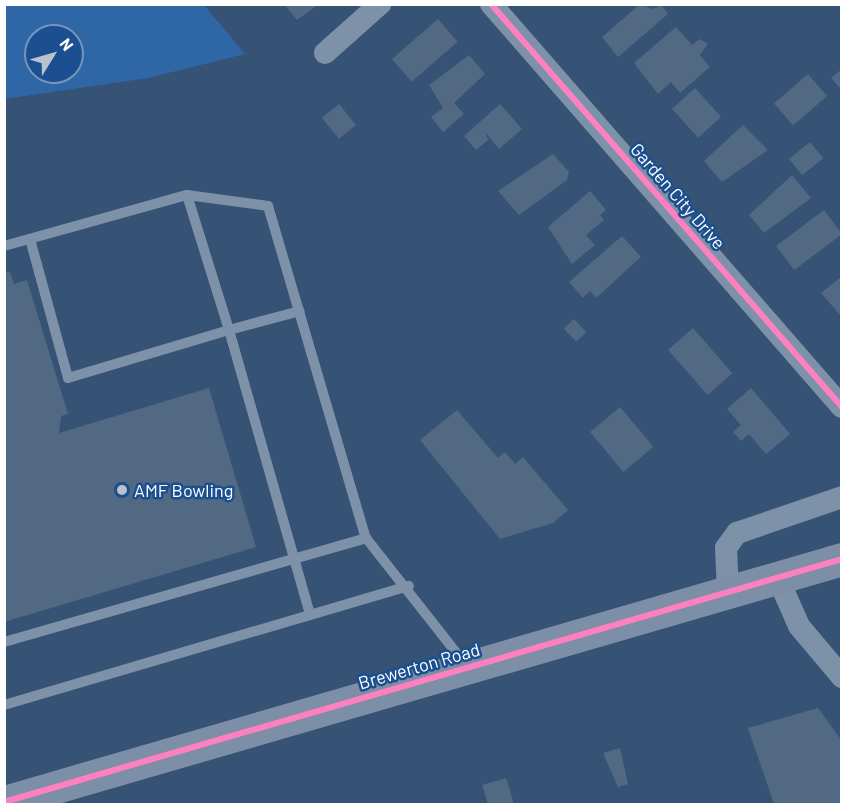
<!DOCTYPE html>
<style>
body{margin:0}
#map{position:relative;width:846px;height:809px;overflow:hidden;background:#365274;font-family:Barlow,sans-serif}
div>[style]{position:absolute}
.green>*{inset:0;background:#2f66a5}
.building>*{inset:0;background:#526984;transform-origin:0 0}
.lane>*{height:10px;margin:-5px;padding:0 5px;transform-origin:5px;border-radius:5px;background:#7d92a8}
.street>*{height:22px;margin:-11px;padding:0 11px;transform-origin:11px;border-radius:11px;background:#7d92a8}
.primary>*{height:33px;margin:-16.5px;padding:0 16.5px;transform-origin:16.5px;border-radius:16.5px;background:#7d8ea7}
.cycleway>*{height:6px;margin:-3px;padding:0 3px;transform-origin:3px;border-radius:3px;background:#ff80c0}
.dots>*{width:16px;height:16px;translate:-50% -50%;box-sizing:border-box;border:3px solid #1b4f8f;border-radius:50%}
span{translate:-50% -50%;white-space:nowrap;text-align:center;line-height:1.15;-webkit-text-stroke:5px #1b4f8f;paint-order:stroke}
.street-label{font-size:18px;color:#fff}
.poi-label{font-size:18px;color:#fff}
.left{translate:0 -50%;text-align:left}
.frame{position:absolute;inset:0;border:6px solid #fff;pointer-events:none}
.north{position:absolute;left:24px;top:24px;width:60px;height:60px;box-sizing:border-box;background:#1b4f8f;border:2px solid #7695bc;border-radius:50%;rotate:53deg;font-size:16px;font-weight:700;line-height:24px;text-align:center;color:#fff}
.north::after{content:'';display:block;margin:auto;width:21px;height:27px;background:#b9c2ce;clip-path:polygon(50% 0,100% 100%,50% 72%,0 100%)}
</style>
<div id="map">
<div class="green">
<i style="clip-path:polygon(evenodd,5px 4px,204px 5px,245px 54px,148px 78px,5px 99px,5px 4px,36px 36px,72px 36px,72px 72px,36px 72px,36px 36px)"></i>
</div>
<div class="building">
<i style="clip-path:polygon(284px 4px,319px 4px,297px 20px)"></i>
<i style="clip-path:polygon(640px 4px,653px 9px,661px 5px,668px 14px,618px 57px,602px 37px)"></i>
<i style="left:438px;top:19px;width:30px;height:61px;rotate:49deg"></i>
<i style="clip-path:polygon(676px 27px,692px 45px,700px 39px,708px 44px,700px 55px,710px 67px,680px 93px,671px 82px,658px 94px,634px 63px)"></i>
<i style="clip-path:polygon(469px 55px,485px 74px,454px 103px,464px 114px,443px 132px,431px 117px,443px 108px,429px 85px)"></i>
<i style="clip-path:polygon(842px 69px,842px 90px,831px 78px)"></i>
<i style="left:808px;top:74px;width:29px;height:45px;rotate:49deg"></i>
<i style="left:695px;top:88px;width:39px;height:31px;rotate:48deg"></i>
<i style="left:339px;top:104px;width:27px;height:22px;rotate:51deg"></i>
<i style="clip-path:polygon(500px 104px,522px 129px,499px 149px,485px 132px,488px 140px,476px 150px,464px 136px)"></i>
<i style="clip-path:polygon(743px 125px,768px 150px,722px 182px,704px 161px)"></i>
<i style="left:810px;top:142px;width:21px;height:27px;rotate:51deg"></i>
<i style="clip-path:polygon(553px 154px,569px 172px,567px 180px,519px 215px,498px 191px)"></i>
<i style="clip-path:polygon(792px 175px,811px 198px,764px 233px,749px 215px)"></i>
<i style="clip-path:polygon(590px 191px,606px 210px,600px 215px,604px 220px,586px 235px,595px 245px,572px 264px,548px 227px)"></i>
<i style="left:824px;top:210px;width:30px;height:60px;rotate:53deg"></i>
<i style="clip-path:polygon(622px 236px,641px 257px,596px 298px,590px 291px,583px 298px,569px 282px)"></i>
<i style="clip-path:polygon(10px 272px,14px 284px,27px 280px,68px 414px,61px 416px,59px 433px,209px 388px,256px 547px,4px 622px,4px 273px)"></i>
<i style="clip-path:polygon(842px 276px,842px 314px,840px 315px,821px 293px)"></i>
<i style="left:574px;top:319px;width:18px;height:14px;rotate:47deg"></i>
<i style="left:693px;top:328px;width:60px;height:33px;rotate:49deg"></i>
<i style="clip-path:polygon(751px 388px,790px 434px,766px 454px,749px 434px,741px 441px,733px 432px,741px 425px,727px 409px)"></i>
<i style="left:620px;top:407px;width:52px;height:39px;rotate:50deg"></i>
<i style="clip-path:polygon(457px 410px,498px 458px,505px 452px,515px 464px,523px 457px,568px 510px,553px 523px,500px 539px,420px 440px)"></i>
<i style="clip-path:polygon(818px 708px,842px 741px,842px 804px,774px 804px,748px 728px)"></i>
<i style="clip-path:polygon(620px 748px,628px 784px,618px 787px,603px 753px)"></i>
<i style="clip-path:polygon(506px 778px,514px 804px,488px 804px,482px 785px)"></i>
</div>
<div class="lane">
<i style="left:187px;top:195px;width:141px;rotate:72.7deg"></i>
<i style="left:229px;top:330px;width:73px;rotate:-15deg"></i>
<i style="left:30px;top:239px;width:144px;rotate:74.7deg"></i>
<i style="left:68px;top:378px;width:168px;rotate:-16.6deg"></i>
<i style="left:229px;top:330px;width:296px;rotate:74.1deg"></i>
<i style="left:4px;top:246px;width:190px;rotate:-15.6deg"></i>
<i style="left:187px;top:195px;width:82px;rotate:7.7deg"></i>
<i style="left:268px;top:206px;width:346px;rotate:73.6deg"></i>
<i style="left:366px;top:538px;width:162px;rotate:51.8deg"></i>
<i style="left:4px;top:642px;width:377px;rotate:-16deg"></i>
<i style="left:4px;top:705px;width:422px;rotate:-16.4deg"></i>
</div>
<div class="street">
<i style="left:491px;top:4px;width:534px;rotate:48.95deg"></i>
<i style="left:325px;top:53px;width:74px;rotate:-41.7deg"></i>
<i style="left:778px;top:578px;width:52px;rotate:66.4deg"></i>
<i style="left:799px;top:626px;width:67px;rotate:49.9deg"></i>
<i style="left:728px;top:592px;width:44px;rotate:-92.6deg"></i>
<i style="left:726px;top:548px;width:19px;rotate:-54deg"></i>
<i style="left:737px;top:533px;width:111px;rotate:-18.9deg"></i>
</div>
<div class="primary">
<i style="left:4px;top:802px;width:873px;rotate:-16.17deg"></i>
</div>
<div class="cycleway">
<i style="left:491px;top:4px;width:534px;rotate:48.95deg"></i>
<i style="left:4px;top:802px;width:873px;rotate:-16.17deg"></i>
</div>
<div class="dots">
<i style="left:122px;top:490px;background:#b9c2ce"></i>
</div>
<div class="street-label">
<span style="left:678px;top:196px;rotate:49deg">Garden City Drive</span>
<span style="left:419px;top:666px;rotate:-16deg">Brewerton Road</span>
</div>
<div class="poi-label">
<span class="left" style="left:134px;top:490px">AMF Bowling</span>
</div>
<div class="frame"></div>
<div class="north">N</div>
</div>
